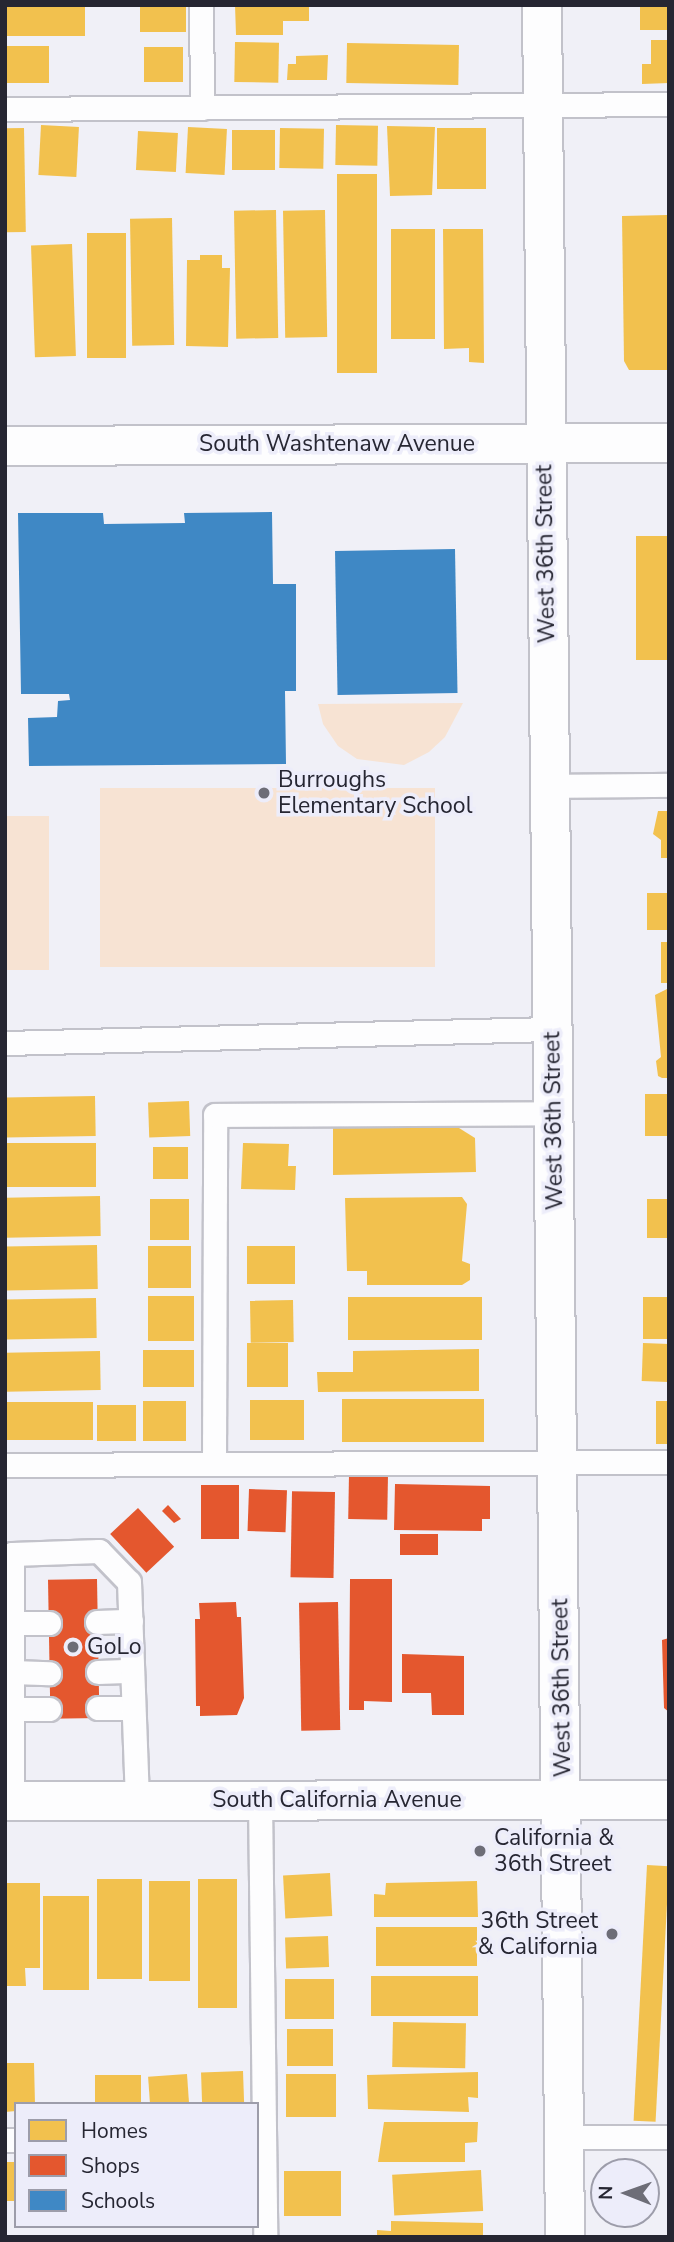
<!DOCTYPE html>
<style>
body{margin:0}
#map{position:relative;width:674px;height:2242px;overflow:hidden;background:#f0f0f7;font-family:"Nunito Sans",sans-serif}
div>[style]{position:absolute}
.green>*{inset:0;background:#f7e3d3;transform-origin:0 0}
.homes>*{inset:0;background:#f2c14e;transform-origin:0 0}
.shops>*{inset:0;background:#e4572e;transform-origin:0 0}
.schools>*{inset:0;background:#3f88c5;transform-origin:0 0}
.roads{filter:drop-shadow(2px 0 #c2c2ca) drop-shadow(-2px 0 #c2c2ca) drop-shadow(0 2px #c2c2ca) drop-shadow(0 -2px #c2c2ca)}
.lane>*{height:23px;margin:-11.5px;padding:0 11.5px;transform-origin:11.5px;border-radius:11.5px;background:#fdfdfe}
.street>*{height:38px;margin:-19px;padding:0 19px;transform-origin:19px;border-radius:19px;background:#fdfdfe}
.secondary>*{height:38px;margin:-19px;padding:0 19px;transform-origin:19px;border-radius:19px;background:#fdfdfe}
.dots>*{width:19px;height:19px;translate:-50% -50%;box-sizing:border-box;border:4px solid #ededfa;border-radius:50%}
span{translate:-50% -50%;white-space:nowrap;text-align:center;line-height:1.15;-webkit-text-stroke:7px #ededfa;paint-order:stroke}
.street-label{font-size:23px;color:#262632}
.poi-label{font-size:23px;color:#262632}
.left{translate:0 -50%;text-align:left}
.right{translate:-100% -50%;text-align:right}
.frame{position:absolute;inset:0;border:7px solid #262632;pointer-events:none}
.legend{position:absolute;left:14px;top:2102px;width:245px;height:126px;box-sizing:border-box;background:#ededfa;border:2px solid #9d9daa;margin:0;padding:9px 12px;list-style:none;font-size:21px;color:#262632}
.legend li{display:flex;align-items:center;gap:14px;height:35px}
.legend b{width:35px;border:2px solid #9d9daa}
.north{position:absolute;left:590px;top:2158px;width:70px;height:70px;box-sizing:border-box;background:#ededfa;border:2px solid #9d9daa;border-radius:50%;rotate:271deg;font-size:19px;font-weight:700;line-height:28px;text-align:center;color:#262632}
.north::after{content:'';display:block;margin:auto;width:24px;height:32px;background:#6d6d77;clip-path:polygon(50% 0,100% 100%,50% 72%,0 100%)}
</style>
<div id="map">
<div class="green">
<i style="clip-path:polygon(463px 703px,445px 737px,429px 752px,404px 765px,357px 759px,338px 746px,323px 724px,318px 704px)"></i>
<i style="left:435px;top:788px;width:179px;height:335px;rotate:90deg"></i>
<i style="left:5px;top:816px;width:44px;height:154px"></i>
</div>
<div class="homes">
<i style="left:5px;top:5px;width:80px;height:31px"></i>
<i style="left:140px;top:5px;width:46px;height:27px"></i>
<i style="clip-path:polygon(235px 5px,309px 5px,309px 21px,283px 21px,283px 35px,236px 35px)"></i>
<i style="left:640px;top:5px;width:29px;height:25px"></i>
<i style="clip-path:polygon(651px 40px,669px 40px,669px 83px,642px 84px,642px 64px,651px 64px)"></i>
<i style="left:235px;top:42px;width:44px;height:40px;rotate:1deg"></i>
<i style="left:347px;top:43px;width:112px;height:40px;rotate:1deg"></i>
<i style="left:49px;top:46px;width:37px;height:44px;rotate:90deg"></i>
<i style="left:144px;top:47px;width:39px;height:35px"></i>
<i style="clip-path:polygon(328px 55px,327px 80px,287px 80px,288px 64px,296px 64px,296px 56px)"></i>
<i style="left:41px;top:125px;width:38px;height:50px;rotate:3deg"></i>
<i style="left:336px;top:125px;width:42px;height:40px;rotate:1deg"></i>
<i style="clip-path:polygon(387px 126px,435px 127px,432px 195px,390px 196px)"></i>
<i style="left:188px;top:127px;width:39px;height:46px;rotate:3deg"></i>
<i style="left:24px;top:128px;width:104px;height:19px;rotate:89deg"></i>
<i style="left:280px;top:128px;width:44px;height:40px;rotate:1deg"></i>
<i style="left:437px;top:128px;width:49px;height:61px"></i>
<i style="left:232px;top:130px;width:43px;height:40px"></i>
<i style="left:138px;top:131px;width:40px;height:39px;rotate:3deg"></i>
<i style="left:337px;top:174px;width:40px;height:199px"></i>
<i style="left:276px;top:210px;width:128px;height:42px;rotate:89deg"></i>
<i style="left:325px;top:210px;width:127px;height:42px;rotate:89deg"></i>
<i style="clip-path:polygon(667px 215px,669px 370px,629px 370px,624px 361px,622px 216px)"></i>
<i style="left:172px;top:218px;width:127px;height:42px;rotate:89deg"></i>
<i style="left:391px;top:229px;width:44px;height:110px"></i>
<i style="clip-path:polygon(443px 229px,483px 229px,484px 363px,469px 362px,469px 348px,444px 349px)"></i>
<i style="left:126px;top:233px;width:125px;height:39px;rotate:90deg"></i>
<i style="left:72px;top:244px;width:112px;height:41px;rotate:88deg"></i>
<i style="clip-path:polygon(200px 255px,222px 255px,222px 268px,230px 268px,228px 347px,186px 346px,187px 260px,200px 260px)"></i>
<i style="left:636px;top:536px;width:33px;height:124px"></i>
<i style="clip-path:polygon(658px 811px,669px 811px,669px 858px,661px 858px,661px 840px,653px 834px)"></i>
<i style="left:647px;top:893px;width:22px;height:37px"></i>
<i style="left:661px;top:942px;width:8px;height:41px"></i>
<i style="clip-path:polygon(669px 988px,669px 1078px,662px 1078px,658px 1076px,656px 1061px,661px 1057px,655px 995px)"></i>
<i style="left:645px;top:1094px;width:24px;height:42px"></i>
<i style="left:95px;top:1096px;width:40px;height:90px;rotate:89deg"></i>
<i style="left:189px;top:1101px;width:35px;height:41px;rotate:88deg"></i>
<i style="clip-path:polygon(333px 1128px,459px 1128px,475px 1138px,476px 1172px,333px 1175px)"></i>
<i style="left:96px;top:1143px;width:44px;height:91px;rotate:90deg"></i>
<i style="clip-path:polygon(243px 1143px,289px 1144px,288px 1166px,296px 1166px,295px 1190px,241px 1189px)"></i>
<i style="left:153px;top:1147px;width:35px;height:32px"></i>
<i style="left:100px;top:1196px;width:40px;height:95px;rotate:89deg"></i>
<i style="clip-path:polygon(462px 1197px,467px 1204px,462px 1261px,470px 1264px,470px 1280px,462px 1285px,367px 1285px,367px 1271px,347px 1271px,345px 1198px)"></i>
<i style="left:150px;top:1199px;width:39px;height:41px"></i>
<i style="left:669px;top:1199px;width:39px;height:22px;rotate:90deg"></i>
<i style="left:97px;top:1245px;width:44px;height:92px;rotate:89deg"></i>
<i style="left:148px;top:1246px;width:43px;height:42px"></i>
<i style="left:247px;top:1246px;width:48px;height:38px"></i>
<i style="left:194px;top:1296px;width:45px;height:46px;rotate:90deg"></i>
<i style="left:482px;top:1297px;width:43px;height:134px;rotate:90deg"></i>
<i style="left:643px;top:1297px;width:26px;height:42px"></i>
<i style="left:96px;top:1298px;width:40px;height:91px;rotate:89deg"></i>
<i style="left:293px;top:1300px;width:42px;height:43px;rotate:89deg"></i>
<i style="left:288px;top:1343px;width:44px;height:41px;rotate:90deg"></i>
<i style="left:643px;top:1343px;width:26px;height:38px;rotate:2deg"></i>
<i style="clip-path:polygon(479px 1349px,479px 1391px,318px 1392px,317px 1372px,353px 1372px,353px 1351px)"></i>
<i style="left:143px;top:1350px;width:51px;height:37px"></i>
<i style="left:100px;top:1351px;width:39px;height:95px;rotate:89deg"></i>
<i style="left:484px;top:1399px;width:43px;height:142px;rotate:90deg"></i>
<i style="left:304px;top:1400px;width:40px;height:54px;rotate:90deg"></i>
<i style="left:143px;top:1401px;width:43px;height:40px"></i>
<i style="left:656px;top:1401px;width:13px;height:43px"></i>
<i style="left:93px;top:1402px;width:38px;height:88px;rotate:90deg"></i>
<i style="left:136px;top:1405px;width:36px;height:39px;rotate:90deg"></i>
<i style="left:647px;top:1865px;width:22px;height:256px;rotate:3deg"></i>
<i style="left:330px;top:1873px;width:43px;height:47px;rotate:87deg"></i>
<i style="left:97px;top:1879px;width:45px;height:100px"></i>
<i style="left:198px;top:1879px;width:39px;height:129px"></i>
<i style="left:149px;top:1881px;width:41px;height:100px"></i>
<i style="clip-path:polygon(477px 1881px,478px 1917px,374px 1917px,374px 1894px,385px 1895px,386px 1883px)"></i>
<i style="clip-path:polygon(5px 1883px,40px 1883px,40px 1968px,25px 1968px,26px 1986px,5px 1986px)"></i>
<i style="left:43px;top:1896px;width:46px;height:94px"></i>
<i style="left:376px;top:1927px;width:101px;height:39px"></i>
<i style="left:328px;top:1936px;width:31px;height:43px;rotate:88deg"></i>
<i style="left:371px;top:1976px;width:107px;height:40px"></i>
<i style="left:334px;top:1979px;width:40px;height:49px;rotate:90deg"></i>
<i style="left:393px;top:2022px;width:73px;height:45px;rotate:1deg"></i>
<i style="left:287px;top:2029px;width:46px;height:37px"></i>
<i style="clip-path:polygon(5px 2063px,34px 2063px,35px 2104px,16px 2104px,16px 2111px,5px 2112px)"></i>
<i style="left:243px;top:2071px;width:33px;height:42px;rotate:88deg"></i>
<i style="clip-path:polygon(478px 2072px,478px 2098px,468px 2097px,469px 2112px,368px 2109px,367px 2075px)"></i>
<i style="left:187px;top:2074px;width:30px;height:39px;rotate:86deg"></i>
<i style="left:286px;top:2074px;width:50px;height:43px"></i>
<i style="left:95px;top:2075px;width:46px;height:29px"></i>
<i style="clip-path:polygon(384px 2122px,478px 2122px,477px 2142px,465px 2143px,465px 2162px,378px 2162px)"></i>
<i style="left:5px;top:2162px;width:11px;height:39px"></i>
<i style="left:481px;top:2170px;width:41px;height:89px;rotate:87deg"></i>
<i style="left:284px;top:2171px;width:57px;height:45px"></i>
<i style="clip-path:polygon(391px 2221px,483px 2223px,483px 2237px,377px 2237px,377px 2230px,391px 2231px)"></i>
</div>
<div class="shops">
<i style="left:349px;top:1474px;width:39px;height:45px;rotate:1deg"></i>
<i style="clip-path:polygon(395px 1484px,490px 1486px,490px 1519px,482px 1519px,482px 1531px,394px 1530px)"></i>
<i style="left:201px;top:1485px;width:38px;height:54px"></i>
<i style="left:249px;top:1489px;width:38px;height:42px;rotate:2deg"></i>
<i style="left:335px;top:1492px;width:86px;height:43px;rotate:91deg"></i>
<i style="clip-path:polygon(168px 1505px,181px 1519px,174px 1523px,162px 1511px)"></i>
<i style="left:138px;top:1508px;width:53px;height:38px;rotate:47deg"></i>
<i style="left:400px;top:1534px;width:38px;height:21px"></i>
<i style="left:97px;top:1579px;width:139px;height:49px;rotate:89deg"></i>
<i style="clip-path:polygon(350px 1579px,392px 1579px,392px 1702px,364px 1701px,364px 1710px,349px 1710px)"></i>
<i style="clip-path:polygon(236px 1602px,237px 1617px,241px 1617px,244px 1698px,237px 1715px,200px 1716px,200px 1706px,196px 1706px,195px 1619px,200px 1619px,199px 1603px)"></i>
<i style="left:338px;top:1602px;width:128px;height:39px;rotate:89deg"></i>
<i style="clip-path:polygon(669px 1638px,669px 1712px,664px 1708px,662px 1640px)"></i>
<i style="clip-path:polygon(402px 1654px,464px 1656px,464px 1715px,432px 1715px,431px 1693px,402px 1693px)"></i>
</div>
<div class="schools">
<i style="clip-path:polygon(272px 512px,273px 584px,296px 584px,296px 691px,285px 691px,286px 764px,29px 766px,28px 718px,57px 717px,58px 701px,70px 700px,69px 694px,21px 694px,18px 513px,103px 513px,104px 524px,185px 523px,184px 513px)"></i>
<i style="left:455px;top:549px;width:144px;height:120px;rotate:89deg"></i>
</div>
<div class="roads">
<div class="lane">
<i style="left:201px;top:5px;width:103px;rotate:89.4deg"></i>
<i style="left:5px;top:109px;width:664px;rotate:-0.43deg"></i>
<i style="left:549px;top:786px;width:120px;rotate:-0.5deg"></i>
<i style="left:5px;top:1043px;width:547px;rotate:-1.47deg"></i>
<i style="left:214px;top:1464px;width:349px;rotate:-89.8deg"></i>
<i style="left:215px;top:1115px;width:339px;rotate:-0.3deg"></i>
<i style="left:5px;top:1465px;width:664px;rotate:-0.26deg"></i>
<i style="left:97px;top:1622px;width:34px;rotate:-2deg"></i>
<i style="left:12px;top:1623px;width:37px"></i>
<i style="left:12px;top:1672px;width:37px;rotate:2deg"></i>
<i style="left:98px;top:1672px;width:34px;rotate:-2deg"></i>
<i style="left:98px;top:1708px;width:35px"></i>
<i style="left:12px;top:1709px;width:37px"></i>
<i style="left:260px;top:1800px;width:437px;rotate:89.3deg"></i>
<i style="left:12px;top:1801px;width:247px;rotate:-90deg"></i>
<i style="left:12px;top:1554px;width:87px;rotate:-2deg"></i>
<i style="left:99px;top:1551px;width:43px;rotate:45.9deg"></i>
<i style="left:129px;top:1582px;width:219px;rotate:87.9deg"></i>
<i style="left:565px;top:2137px;width:104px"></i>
<i style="left:5px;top:2140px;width:11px"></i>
</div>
<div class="street">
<i style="left:542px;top:5px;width:2232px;rotate:89.41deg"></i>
<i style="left:5px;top:446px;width:664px;rotate:-0.26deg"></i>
</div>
<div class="secondary">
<i style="left:5px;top:1801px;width:664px;rotate:-0.09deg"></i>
</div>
</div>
<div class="dots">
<i style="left:264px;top:793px;background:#6d6d77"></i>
<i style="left:73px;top:1647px;background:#6d6d77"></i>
<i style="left:480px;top:1851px;background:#6d6d77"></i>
<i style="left:612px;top:1934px;background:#6d6d77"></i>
</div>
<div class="street-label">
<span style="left:337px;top:444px">South Washtenaw Avenue</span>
<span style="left:546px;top:554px;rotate:-91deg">West 36th Street</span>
<span style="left:554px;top:1121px;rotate:-91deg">West 36th Street</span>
<span style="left:562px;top:1688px;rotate:-91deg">West 36th Street</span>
<span style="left:337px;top:1800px">South California Avenue</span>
</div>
<div class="poi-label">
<span class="left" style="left:278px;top:793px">Burroughs<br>Elementary School</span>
<span class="left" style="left:87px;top:1647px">GoLo</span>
<span class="left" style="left:494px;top:1851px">California &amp;<br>36th Street</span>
<span class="right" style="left:598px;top:1934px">36th Street<br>&amp; California</span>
</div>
<div class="frame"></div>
<ul class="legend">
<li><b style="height:19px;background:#f2c14e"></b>Homes</li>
<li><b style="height:19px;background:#e4572e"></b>Shops</li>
<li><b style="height:19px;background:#3f88c5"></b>Schools</li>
</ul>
<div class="north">N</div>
</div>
